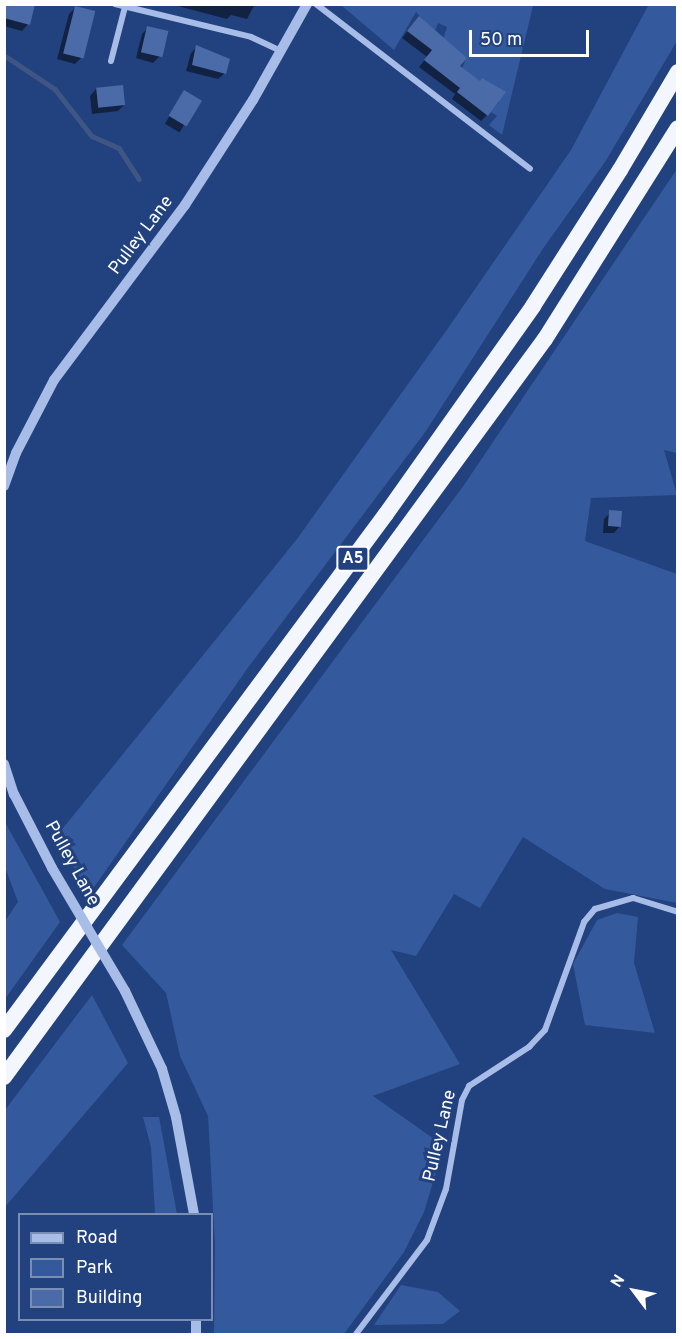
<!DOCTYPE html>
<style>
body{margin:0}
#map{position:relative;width:682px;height:1339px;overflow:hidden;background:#22417f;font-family:Overpass,sans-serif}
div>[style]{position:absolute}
.green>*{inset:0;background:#35599d}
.shadow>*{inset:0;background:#0007;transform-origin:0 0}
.stream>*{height:4.5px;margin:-2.25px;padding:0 2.25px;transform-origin:2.25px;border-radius:2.25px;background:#3f5684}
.building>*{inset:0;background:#4a6aa8;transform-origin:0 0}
.minor>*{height:6px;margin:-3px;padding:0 3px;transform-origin:3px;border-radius:3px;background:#a7bde7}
.tertiary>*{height:10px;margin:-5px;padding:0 5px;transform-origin:5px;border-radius:5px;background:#a7bde7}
.trunk>*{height:16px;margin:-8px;padding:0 8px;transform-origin:8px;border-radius:8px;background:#f4f6fe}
.tertiary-bridge>*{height:10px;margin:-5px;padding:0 5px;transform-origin:5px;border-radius:5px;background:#a7bde7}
span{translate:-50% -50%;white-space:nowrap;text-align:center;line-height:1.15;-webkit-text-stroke:6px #22417f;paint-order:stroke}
.shield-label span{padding:2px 4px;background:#22417f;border:2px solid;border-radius:4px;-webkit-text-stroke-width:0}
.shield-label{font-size:16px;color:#fff;font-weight:700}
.street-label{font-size:18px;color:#fff}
.frame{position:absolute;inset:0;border:6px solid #fff;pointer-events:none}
.legend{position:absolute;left:18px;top:1213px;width:195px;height:108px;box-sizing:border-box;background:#22417f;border:2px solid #7a8db2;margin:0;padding:8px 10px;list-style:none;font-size:18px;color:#fff}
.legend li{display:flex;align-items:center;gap:12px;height:30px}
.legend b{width:30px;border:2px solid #7a8db2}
.north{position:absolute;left:604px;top:1261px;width:60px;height:60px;-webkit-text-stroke:4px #22417f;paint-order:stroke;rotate:302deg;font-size:16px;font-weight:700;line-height:24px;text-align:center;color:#fff}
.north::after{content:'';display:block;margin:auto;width:21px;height:27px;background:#fff;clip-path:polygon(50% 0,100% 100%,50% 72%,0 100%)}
.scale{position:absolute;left:469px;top:30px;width:120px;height:27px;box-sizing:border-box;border:3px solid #fff;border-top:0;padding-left:8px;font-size:18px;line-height:21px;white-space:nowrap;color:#fff;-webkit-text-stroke:4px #22417f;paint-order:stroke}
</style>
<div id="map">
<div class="green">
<i style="clip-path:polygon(649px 4px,677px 5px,677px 41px,605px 162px,544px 247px,426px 431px,247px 669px,90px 893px,55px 838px,297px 539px,446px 331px,571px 150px)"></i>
<i style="clip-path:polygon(341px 5px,533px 6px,502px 135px,489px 125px,497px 116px,491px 112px,499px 102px,498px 87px,478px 84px,462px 69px,466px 58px,443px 39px,447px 27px,438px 23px,434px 33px,416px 12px,394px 50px)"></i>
<i style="clip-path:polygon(677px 169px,677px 453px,664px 450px,677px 495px,591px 498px,585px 541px,677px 574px,677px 903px,605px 889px,523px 837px,480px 908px,454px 894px,416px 956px,391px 950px,460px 1064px,373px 1096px,444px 1146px,424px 1212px,404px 1252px,344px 1334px,214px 1334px,215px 1245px,208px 1116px,180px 1056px,166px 993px,122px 945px,464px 485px)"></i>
<i style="clip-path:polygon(5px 822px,60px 922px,5px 999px,5px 921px,18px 902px,5px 867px)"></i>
<i style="clip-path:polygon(617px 913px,638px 917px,634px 963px,655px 1033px,585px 1025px,573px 964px,597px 920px)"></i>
<i style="clip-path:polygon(92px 995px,128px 1063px,5px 1207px,5px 1110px)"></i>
<i style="clip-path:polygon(143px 1117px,159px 1117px,177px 1214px,155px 1214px,151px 1147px)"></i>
<i style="clip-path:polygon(401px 1285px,438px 1292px,460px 1311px,443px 1324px,374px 1325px)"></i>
</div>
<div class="shadow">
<i style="clip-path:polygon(4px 4px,28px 24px,22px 31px,4px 26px)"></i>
<i style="clip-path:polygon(170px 4px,255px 4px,247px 19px,231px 15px,227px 19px)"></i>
<i style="clip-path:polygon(75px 8px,93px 13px,81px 58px,75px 64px,57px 59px,69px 14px)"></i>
<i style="clip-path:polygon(413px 24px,458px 66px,487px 115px,481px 121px,452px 99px,455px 94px,419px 67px,427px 57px,402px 38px)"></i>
<i style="clip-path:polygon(148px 28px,160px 56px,153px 63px,136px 58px,142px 34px)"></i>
<i style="clip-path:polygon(197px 47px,225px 73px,218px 79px,186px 71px,191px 53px)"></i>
<i style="clip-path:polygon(96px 89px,124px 105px,118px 111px,92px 114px,90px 96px)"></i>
<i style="left:184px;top:92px;width:17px;height:37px;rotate:31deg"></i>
<i style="clip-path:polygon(610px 513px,620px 526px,614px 533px,603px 533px,604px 519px)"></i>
</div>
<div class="stream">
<i style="left:4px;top:55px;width:61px;rotate:33.7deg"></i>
<i style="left:55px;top:89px;width:60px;rotate:51.8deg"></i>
<i style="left:92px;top:136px;width:30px;rotate:24deg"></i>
<i style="left:119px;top:148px;width:37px;rotate:57deg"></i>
</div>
<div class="building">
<i style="clip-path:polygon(4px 4px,35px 4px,30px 25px,4px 18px)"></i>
<i style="left:75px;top:6px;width:21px;height:49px;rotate:14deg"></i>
<i style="clip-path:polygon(419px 16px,467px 58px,460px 66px,480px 81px,482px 78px,506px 92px,488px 116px,457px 92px,460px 88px,424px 60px,432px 50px,407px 31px)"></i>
<i style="left:147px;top:26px;width:22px;height:27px;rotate:13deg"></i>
<i style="clip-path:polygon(196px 45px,230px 59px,226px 74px,192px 65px)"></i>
<i style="left:123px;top:85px;width:20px;height:27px;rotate:84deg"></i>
<i style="left:184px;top:90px;width:21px;height:30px;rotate:31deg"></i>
<i style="left:622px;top:511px;width:16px;height:13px;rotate:94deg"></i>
</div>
<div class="minor">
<i style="left:115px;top:4px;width:140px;rotate:13.6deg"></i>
<i style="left:251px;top:37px;width:33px;rotate:25deg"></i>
<i style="left:316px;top:4px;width:270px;rotate:37.6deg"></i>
<i style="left:111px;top:61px;width:56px;rotate:-75.5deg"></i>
<i style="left:356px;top:1334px;width:118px;rotate:-52.9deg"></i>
<i style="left:427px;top:1240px;width:54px;rotate:-69.6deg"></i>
<i style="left:446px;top:1189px;width:90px;rotate:-79.8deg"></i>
<i style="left:462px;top:1100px;width:16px;rotate:-63deg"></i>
<i style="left:469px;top:1086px;width:72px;rotate:-33deg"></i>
<i style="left:529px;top:1047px;width:23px;rotate:-47deg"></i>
<i style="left:545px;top:1030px;width:115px;rotate:-70.1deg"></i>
<i style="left:584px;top:922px;width:17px;rotate:-50deg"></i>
<i style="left:595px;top:909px;width:40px;rotate:-16deg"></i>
<i style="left:633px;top:898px;width:47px;rotate:17.3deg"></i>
</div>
<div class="tertiary">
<i style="left:4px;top:486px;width:35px;rotate:-70deg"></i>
<i style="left:16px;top:453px;width:82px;rotate:-62.5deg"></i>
<i style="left:54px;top:380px;width:219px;rotate:-53.2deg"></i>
<i style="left:185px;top:205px;width:125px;rotate:-57.1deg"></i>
<i style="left:253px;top:100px;width:110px;rotate:-60.6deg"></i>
<i style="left:4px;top:764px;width:32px;rotate:72deg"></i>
<i style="left:14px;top:794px;width:83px;rotate:62.8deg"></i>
<i style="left:125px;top:991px;width:86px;rotate:64.6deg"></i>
<i style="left:162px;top:1069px;width:50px;rotate:73.7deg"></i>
<i style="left:176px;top:1117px;width:99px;rotate:79.5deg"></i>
<i style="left:196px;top:1320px;width:14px;rotate:90deg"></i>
</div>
<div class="trunk">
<i style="left:4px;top:1030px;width:642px;rotate:-53.49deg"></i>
<i style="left:386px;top:514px;width:255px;rotate:-54.7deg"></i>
<i style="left:533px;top:306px;width:161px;rotate:-57.4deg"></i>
<i style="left:620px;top:170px;width:114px;rotate:-59.4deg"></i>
<i style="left:4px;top:1077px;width:915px;rotate:-53.76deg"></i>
<i style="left:545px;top:339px;width:249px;rotate:-57.8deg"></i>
</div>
<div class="tertiary-bridge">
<i style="left:52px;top:868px;width:143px;rotate:59.3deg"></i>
</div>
<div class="shield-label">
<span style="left:353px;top:559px">A5</span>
</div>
<div class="street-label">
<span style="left:142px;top:236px;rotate:-53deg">Pulley Lane</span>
<span style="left:71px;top:864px;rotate:61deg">Pulley Lane</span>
<span style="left:441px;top:1136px;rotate:-77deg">Pulley Lane</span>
</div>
<div class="frame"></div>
<ul class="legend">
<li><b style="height:8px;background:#a7bde7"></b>Road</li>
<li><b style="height:16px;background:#35599d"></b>Park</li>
<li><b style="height:16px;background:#4a6aa8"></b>Building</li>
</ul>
<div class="north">N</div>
<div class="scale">50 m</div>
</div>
